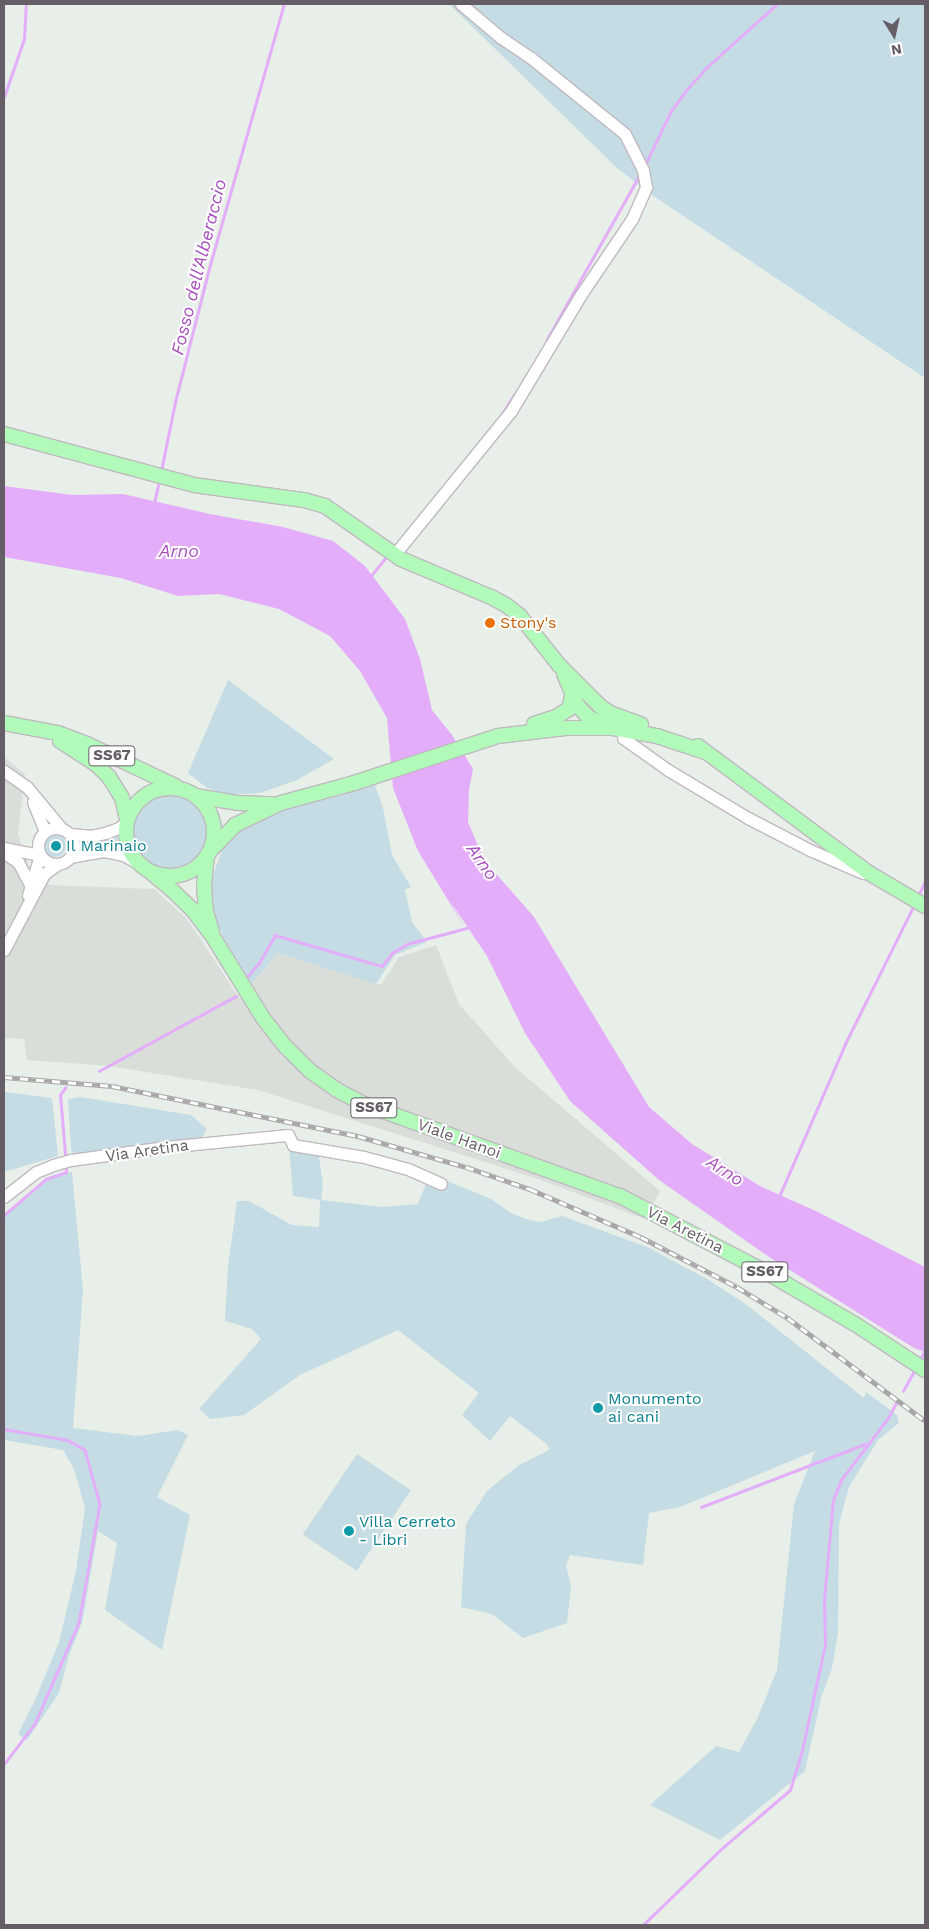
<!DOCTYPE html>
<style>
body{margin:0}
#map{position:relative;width:929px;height:1929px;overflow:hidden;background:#e7efe8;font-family:"Work Sans",sans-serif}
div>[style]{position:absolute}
.industrial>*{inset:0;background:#d9ded9}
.green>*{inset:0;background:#c5dce5;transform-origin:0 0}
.round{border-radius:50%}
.water>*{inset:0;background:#e4adfa}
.stream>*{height:2.5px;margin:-1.25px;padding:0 1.25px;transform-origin:1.25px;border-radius:1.25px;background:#e4adfa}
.roads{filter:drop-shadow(1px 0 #bfb9c0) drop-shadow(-1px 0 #bfb9c0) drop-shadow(0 1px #bfb9c0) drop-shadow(0 -1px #bfb9c0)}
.minor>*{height:11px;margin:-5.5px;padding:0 5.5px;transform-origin:5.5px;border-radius:5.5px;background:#fff}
.minor>.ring{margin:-5.5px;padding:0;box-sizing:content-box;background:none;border:11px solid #fff;border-radius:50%}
.major>*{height:14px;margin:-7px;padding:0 7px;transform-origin:7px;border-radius:7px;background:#b2faba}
.major>.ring{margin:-7px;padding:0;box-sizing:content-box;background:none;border:14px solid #b2faba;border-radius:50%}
.rail>*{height:4.5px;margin-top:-2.25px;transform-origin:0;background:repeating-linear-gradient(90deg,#fff 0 8px,#a8a6a9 0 16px);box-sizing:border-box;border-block:1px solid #a8a6a9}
.dots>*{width:14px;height:14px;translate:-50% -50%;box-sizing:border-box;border:2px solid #fff;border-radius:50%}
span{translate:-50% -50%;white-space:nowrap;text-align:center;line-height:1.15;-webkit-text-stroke:4px #fff;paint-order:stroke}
.shield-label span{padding:1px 4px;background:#fff;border:1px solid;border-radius:4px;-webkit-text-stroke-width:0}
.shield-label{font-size:15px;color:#655e66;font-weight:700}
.food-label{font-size:16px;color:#c56008}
.left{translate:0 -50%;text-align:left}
.culture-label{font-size:16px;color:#0d838f}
.street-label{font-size:16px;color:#655e66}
.water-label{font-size:18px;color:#a750bd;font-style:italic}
.frame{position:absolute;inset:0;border:5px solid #655e66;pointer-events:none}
.north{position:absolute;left:869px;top:10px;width:50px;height:50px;-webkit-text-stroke:4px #fff;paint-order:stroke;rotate:170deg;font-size:14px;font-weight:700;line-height:20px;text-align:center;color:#655e66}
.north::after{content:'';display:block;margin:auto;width:18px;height:22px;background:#655e66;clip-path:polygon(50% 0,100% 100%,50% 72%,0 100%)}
</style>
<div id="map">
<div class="industrial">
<i style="clip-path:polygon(4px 757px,25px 774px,18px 834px,28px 865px,49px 885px,154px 889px,187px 919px,240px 999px,278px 953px,381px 985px,399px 957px,436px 945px,459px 1004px,515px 1067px,660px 1191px,655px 1201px,642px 1218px,538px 1179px,258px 1090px,109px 1066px,27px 1060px,24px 1039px,4px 1038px)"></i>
</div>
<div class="green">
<i style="clip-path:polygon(449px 4px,925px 4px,925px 378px,652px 195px,617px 168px)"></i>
<i style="clip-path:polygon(228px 680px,334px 759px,297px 780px,260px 793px,232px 795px,207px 788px,188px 773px)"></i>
<i style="clip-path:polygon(375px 785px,383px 808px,392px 855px,411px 887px,405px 890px,412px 922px,427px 942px,395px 955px,376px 984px,278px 953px,252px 984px,225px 940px,212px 913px,212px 878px,222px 850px,244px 825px,276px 813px)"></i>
<i class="round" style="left:133px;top:795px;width:74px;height:74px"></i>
<i style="clip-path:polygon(116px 832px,120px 851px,79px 850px,79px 840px)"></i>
<i class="round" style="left:44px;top:835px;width:22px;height:22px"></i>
<i style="clip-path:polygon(4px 1092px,52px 1098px,58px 1156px,4px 1172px)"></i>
<i style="clip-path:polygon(80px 1097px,191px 1115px,207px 1129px,201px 1140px,76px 1155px,71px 1150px,68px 1099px)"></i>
<i style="clip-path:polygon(289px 1146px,318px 1150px,323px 1184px,321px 1200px,382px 1207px,418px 1204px,430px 1174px,491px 1199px,511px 1213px,529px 1220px,541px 1222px,562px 1216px,647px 1247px,707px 1279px,747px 1305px,864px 1398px,866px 1392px,897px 1415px,899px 1423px,878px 1440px,849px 1487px,839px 1524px,838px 1633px,832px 1668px,821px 1698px,805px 1771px,720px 1840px,650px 1805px,716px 1746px,739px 1752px,757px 1719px,777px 1670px,794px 1504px,815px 1451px,680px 1507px,649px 1513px,643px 1565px,570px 1555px,566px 1566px,571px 1585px,567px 1623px,523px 1638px,492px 1614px,461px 1607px,466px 1524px,487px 1491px,519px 1465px,549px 1450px,548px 1445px,510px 1416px,490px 1441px,462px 1415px,479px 1393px,398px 1330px,300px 1375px,244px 1415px,210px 1419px,199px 1409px,261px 1339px,252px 1329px,225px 1321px,228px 1267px,237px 1201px,249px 1201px,292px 1225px,319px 1227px,320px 1200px,293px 1196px)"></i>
<i style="clip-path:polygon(66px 1172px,72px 1172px,83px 1290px,73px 1428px,138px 1436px,178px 1430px,188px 1435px,157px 1497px,190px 1515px,162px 1650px,105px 1610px,117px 1543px,98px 1531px,82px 1623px,69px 1655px,59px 1693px,27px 1740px,18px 1734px,35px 1700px,59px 1642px,76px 1571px,85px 1508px,74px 1469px,63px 1450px,4px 1440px,4px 1215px,46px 1179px)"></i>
<i style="left:357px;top:1454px;width:65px;height:97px;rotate:34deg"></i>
</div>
<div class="water">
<i style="clip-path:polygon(4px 486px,72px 495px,123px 494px,210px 514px,283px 527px,333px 541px,365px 566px,405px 619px,420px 659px,432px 710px,452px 735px,473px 769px,469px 790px,468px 822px,484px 860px,534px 917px,649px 1107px,692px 1144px,760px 1186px,818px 1212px,925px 1267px,925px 1352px,914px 1348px,769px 1257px,659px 1180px,570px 1101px,525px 1033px,487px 956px,450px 901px,465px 928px,418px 851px,393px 788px,387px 718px,360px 671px,330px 636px,279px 609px,219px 594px,178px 596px,121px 578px,4px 557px)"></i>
</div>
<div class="stream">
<i style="left:4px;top:97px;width:61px;rotate:-71deg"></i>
<i style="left:24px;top:39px;width:35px;rotate:-87deg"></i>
<i style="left:645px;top:165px;width:60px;rotate:-64.3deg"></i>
<i style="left:671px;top:111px;width:29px;rotate:-54deg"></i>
<i style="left:688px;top:88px;width:27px;rotate:-48deg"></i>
<i style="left:706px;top:68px;width:96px;rotate:-42deg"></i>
<i style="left:546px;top:341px;width:189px;rotate:-60.6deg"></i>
<i style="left:502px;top:414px;width:22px;rotate:-58deg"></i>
<i style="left:161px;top:471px;width:70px;rotate:-78.5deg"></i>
<i style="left:175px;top:402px;width:141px;rotate:-75.7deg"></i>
<i style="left:210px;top:265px;width:271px;rotate:-74.2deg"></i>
<i style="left:154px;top:503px;width:23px;rotate:-77deg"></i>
<i style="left:370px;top:577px;width:27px;rotate:-51deg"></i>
<i style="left:919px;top:894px;width:14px;rotate:-65deg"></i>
<i style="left:245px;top:979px;width:21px;rotate:-49deg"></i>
<i style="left:259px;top:963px;width:32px;rotate:-60deg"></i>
<i style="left:275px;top:935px;width:111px;rotate:16.2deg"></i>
<i style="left:382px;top:966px;width:16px;rotate:-52deg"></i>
<i style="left:392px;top:953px;width:17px;rotate:-31deg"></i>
<i style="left:407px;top:944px;width:65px;rotate:-15.1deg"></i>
<i style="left:99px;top:1071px;width:156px;rotate:-28.7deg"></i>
<i style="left:65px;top:1154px;width:59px;rotate:-94.8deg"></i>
<i style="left:60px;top:1095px;width:9px;rotate:-54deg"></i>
<i style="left:778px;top:1199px;width:169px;rotate:-66.6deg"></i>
<i style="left:845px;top:1044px;width:153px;rotate:-63.6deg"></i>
<i style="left:4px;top:1215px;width:55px;rotate:-40.6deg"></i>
<i style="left:46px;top:1179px;width:21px;rotate:-19deg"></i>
<i style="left:66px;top:1172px;width:3px;rotate:-90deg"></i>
<i style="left:921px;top:1358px;width:10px;rotate:-66deg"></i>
<i style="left:903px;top:1391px;width:23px;rotate:-61deg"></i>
<i style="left:4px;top:1429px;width:65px;rotate:9.8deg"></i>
<i style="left:68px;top:1440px;width:20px;rotate:30deg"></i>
<i style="left:85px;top:1450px;width:56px;rotate:74.5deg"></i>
<i style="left:100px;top:1504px;width:121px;rotate:100deg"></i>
<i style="left:79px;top:1623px;width:110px;rotate:113.5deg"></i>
<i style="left:35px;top:1724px;width:51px;rotate:127.1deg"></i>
<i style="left:701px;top:1507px;width:176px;rotate:-21deg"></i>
<i style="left:643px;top:1925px;width:107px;rotate:-44.2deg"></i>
<i style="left:720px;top:1850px;width:92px;rotate:-40.6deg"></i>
<i style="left:790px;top:1790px;width:37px;rotate:-73deg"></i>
<i style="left:801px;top:1755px;width:113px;rotate:-77.7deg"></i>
<i style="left:825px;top:1645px;width:45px;rotate:-91.3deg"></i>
<i style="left:824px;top:1600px;width:100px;rotate:-84.9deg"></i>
<i style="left:833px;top:1500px;width:22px;rotate:-68deg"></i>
<i style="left:841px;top:1480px;width:78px;rotate:-52.8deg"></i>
<i style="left:888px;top:1418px;width:19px;rotate:-62deg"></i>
</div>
<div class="roads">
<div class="minor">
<i style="left:394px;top:555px;width:186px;rotate:-50.9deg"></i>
<i style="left:511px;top:411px;width:134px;rotate:-59deg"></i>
<i style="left:580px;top:296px;width:93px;rotate:-56deg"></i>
<i style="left:632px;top:219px;width:35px;rotate:-66deg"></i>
<i style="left:646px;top:187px;width:17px;rotate:-100deg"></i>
<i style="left:643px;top:170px;width:40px;rotate:-116.6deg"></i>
<i style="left:625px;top:134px;width:121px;rotate:-141deg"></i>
<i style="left:531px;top:58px;width:37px;rotate:-146deg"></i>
<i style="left:500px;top:37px;width:51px;rotate:-139.8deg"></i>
<i style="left:623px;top:738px;width:55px;rotate:35.4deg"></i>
<i style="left:668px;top:770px;width:93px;rotate:31deg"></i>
<i style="left:748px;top:818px;width:72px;rotate:27.3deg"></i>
<i style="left:812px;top:851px;width:56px;rotate:23.3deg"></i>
<i style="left:4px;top:771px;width:28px;rotate:35deg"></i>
<i style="left:27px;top:787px;width:53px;rotate:50.3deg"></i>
<i style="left:33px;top:802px;width:31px;rotate:68deg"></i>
<i class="ring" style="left:38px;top:828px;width:25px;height:25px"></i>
<i style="left:70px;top:834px;width:21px;rotate:5deg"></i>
<i style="left:91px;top:836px;width:14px;rotate:-12deg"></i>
<i style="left:105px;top:833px;width:15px;rotate:-20deg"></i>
<i style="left:119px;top:828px;width:11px;rotate:-41deg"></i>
<i style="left:4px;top:848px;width:37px;rotate:11deg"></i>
<i style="left:40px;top:855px;width:42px;rotate:106.7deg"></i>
<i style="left:4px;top:853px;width:17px;rotate:33deg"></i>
<i style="left:18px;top:862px;width:26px;rotate:62deg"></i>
<i style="left:70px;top:857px;width:35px;rotate:-10deg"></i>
<i style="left:104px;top:851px;width:19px;rotate:12deg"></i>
<i style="left:123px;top:855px;width:19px;rotate:28deg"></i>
<i style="left:4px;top:950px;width:86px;rotate:-62.2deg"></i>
<i style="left:44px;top:874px;width:17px;rotate:-36deg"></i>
<i style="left:4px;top:1197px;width:41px;rotate:-38deg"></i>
<i style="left:36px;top:1172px;width:18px;rotate:-22deg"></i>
<i style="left:53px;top:1165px;width:19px;rotate:-16deg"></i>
<i style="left:71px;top:1160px;width:95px;rotate:-7.9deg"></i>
<i style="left:165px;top:1147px;width:124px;rotate:-5.6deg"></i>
<i style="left:288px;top:1135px;width:11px;rotate:63deg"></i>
<i style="left:293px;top:1145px;width:72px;rotate:9.6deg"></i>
<i style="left:364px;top:1157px;width:46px;rotate:15.3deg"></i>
<i style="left:408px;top:1169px;width:36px;rotate:24deg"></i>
</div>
<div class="major">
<i style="left:4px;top:434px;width:197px;rotate:15deg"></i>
<i style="left:194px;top:485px;width:111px;rotate:7.8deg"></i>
<i style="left:304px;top:500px;width:22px;rotate:16deg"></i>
<i style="left:325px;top:506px;width:93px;rotate:34.9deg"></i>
<i style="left:401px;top:559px;width:98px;rotate:22.9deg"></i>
<i style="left:491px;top:597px;width:17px;rotate:28deg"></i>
<i style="left:506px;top:605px;width:18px;rotate:38deg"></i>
<i style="left:520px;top:616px;width:63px;rotate:51.5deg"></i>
<i style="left:559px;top:665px;width:59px;rotate:45deg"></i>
<i style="left:601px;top:707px;width:11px;rotate:34deg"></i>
<i style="left:610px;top:713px;width:33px;rotate:20deg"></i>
<i style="left:564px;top:674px;width:34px;rotate:67deg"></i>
<i style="left:577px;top:705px;width:16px;rotate:47deg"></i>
<i style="left:588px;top:717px;width:19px;rotate:25deg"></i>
<i style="left:4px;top:723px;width:55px;rotate:10.5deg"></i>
<i style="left:58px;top:733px;width:31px;rotate:21deg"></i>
<i style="left:87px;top:744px;width:98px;rotate:25.5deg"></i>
<i style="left:534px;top:724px;width:23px;rotate:-18deg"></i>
<i style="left:556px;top:717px;width:15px;rotate:-32deg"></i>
<i style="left:569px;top:709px;width:13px;rotate:-77deg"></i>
<i style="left:60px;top:741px;width:44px;rotate:33deg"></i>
<i style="left:97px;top:765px;width:17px;rotate:45deg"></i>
<i style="left:109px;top:777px;width:25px;rotate:58deg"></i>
<i style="left:122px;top:798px;width:22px;rotate:77deg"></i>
<i style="left:698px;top:746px;width:213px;rotate:36.6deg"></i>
<i style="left:869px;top:873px;width:65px;rotate:30.5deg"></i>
<i class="ring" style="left:126px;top:788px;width:74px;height:74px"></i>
<i style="left:196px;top:796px;width:43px;rotate:9.5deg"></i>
<i style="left:238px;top:803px;width:35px;rotate:2deg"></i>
<i style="left:210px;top:851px;width:36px;rotate:-46deg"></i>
<i style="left:235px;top:825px;width:51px;rotate:-25.6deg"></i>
<i style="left:281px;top:803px;width:76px;rotate:-15.3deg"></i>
<i style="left:354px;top:783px;width:151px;rotate:-18.1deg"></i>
<i style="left:498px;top:736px;width:68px;rotate:-6.7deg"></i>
<i style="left:566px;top:728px;width:47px"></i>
<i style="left:613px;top:728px;width:45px;rotate:10.3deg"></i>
<i style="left:657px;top:736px;width:51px;rotate:18.4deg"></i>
<i style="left:207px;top:856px;width:29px;rotate:96deg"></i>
<i style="left:204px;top:885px;width:26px;rotate:86deg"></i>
<i style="left:206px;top:911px;width:22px;rotate:74deg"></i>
<i style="left:148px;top:870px;width:31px;rotate:40deg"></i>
<i style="left:172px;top:890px;width:28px;rotate:44deg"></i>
<i style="left:192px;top:909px;width:39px;rotate:53deg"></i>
<i style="left:215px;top:940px;width:92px;rotate:58.4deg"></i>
<i style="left:263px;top:1018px;width:37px;rotate:52deg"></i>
<i style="left:286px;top:1047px;width:34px;rotate:45deg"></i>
<i style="left:310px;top:1071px;width:33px;rotate:35deg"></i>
<i style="left:337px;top:1090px;width:27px;rotate:28deg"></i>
<i style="left:361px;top:1103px;width:275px;rotate:19.8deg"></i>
<i style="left:620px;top:1196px;width:170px;rotate:27.6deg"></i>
<i style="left:771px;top:1275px;width:97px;rotate:30.3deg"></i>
<i style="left:855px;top:1324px;width:84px;rotate:33.3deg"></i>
</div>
</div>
<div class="rail">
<i style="left:4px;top:1077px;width:108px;rotate:4.8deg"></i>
<i style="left:112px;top:1086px;width:251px;rotate:11.5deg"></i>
<i style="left:358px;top:1136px;width:112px;rotate:16deg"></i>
<i style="left:466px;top:1167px;width:68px;rotate:19deg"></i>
<i style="left:530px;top:1189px;width:121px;rotate:23.4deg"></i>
<i style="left:641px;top:1237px;width:108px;rotate:27.5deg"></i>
<i style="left:737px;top:1287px;width:60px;rotate:31.3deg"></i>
<i style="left:788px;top:1318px;width:171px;rotate:36.9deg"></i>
</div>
<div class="dots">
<i style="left:490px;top:623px;background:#e8710a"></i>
<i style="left:56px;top:846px;background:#0f9aa8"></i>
<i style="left:598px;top:1408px;background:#0f9aa8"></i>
<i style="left:349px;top:1531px;background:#0f9aa8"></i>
</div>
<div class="shield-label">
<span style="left:112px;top:756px">SS67</span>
<span style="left:374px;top:1108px">SS67</span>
<span style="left:765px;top:1272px">SS67</span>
</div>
<div class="food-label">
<span class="left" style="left:500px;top:623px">Stony's</span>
</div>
<div class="culture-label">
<span class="left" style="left:66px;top:846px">Il Marinaio</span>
<span class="left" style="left:608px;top:1408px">Monumento<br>ai cani</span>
<span class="left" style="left:359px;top:1531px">Villa Cerreto<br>- Libri</span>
</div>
<div class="street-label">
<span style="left:459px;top:1139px;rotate:20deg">Viale Hanoi</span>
<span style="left:147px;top:1151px;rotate:-8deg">Via Aretina</span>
<span style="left:685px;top:1230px;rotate:27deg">Via Aretina</span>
</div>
<div class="water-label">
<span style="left:199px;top:267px;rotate:-76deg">Fosso dell'Alberaccio</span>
<span style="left:179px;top:551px">Arno</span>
<span style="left:482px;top:862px;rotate:55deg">Arno</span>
<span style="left:725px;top:1171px;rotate:33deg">Arno</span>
</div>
<div class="frame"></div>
<div class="north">N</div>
</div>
